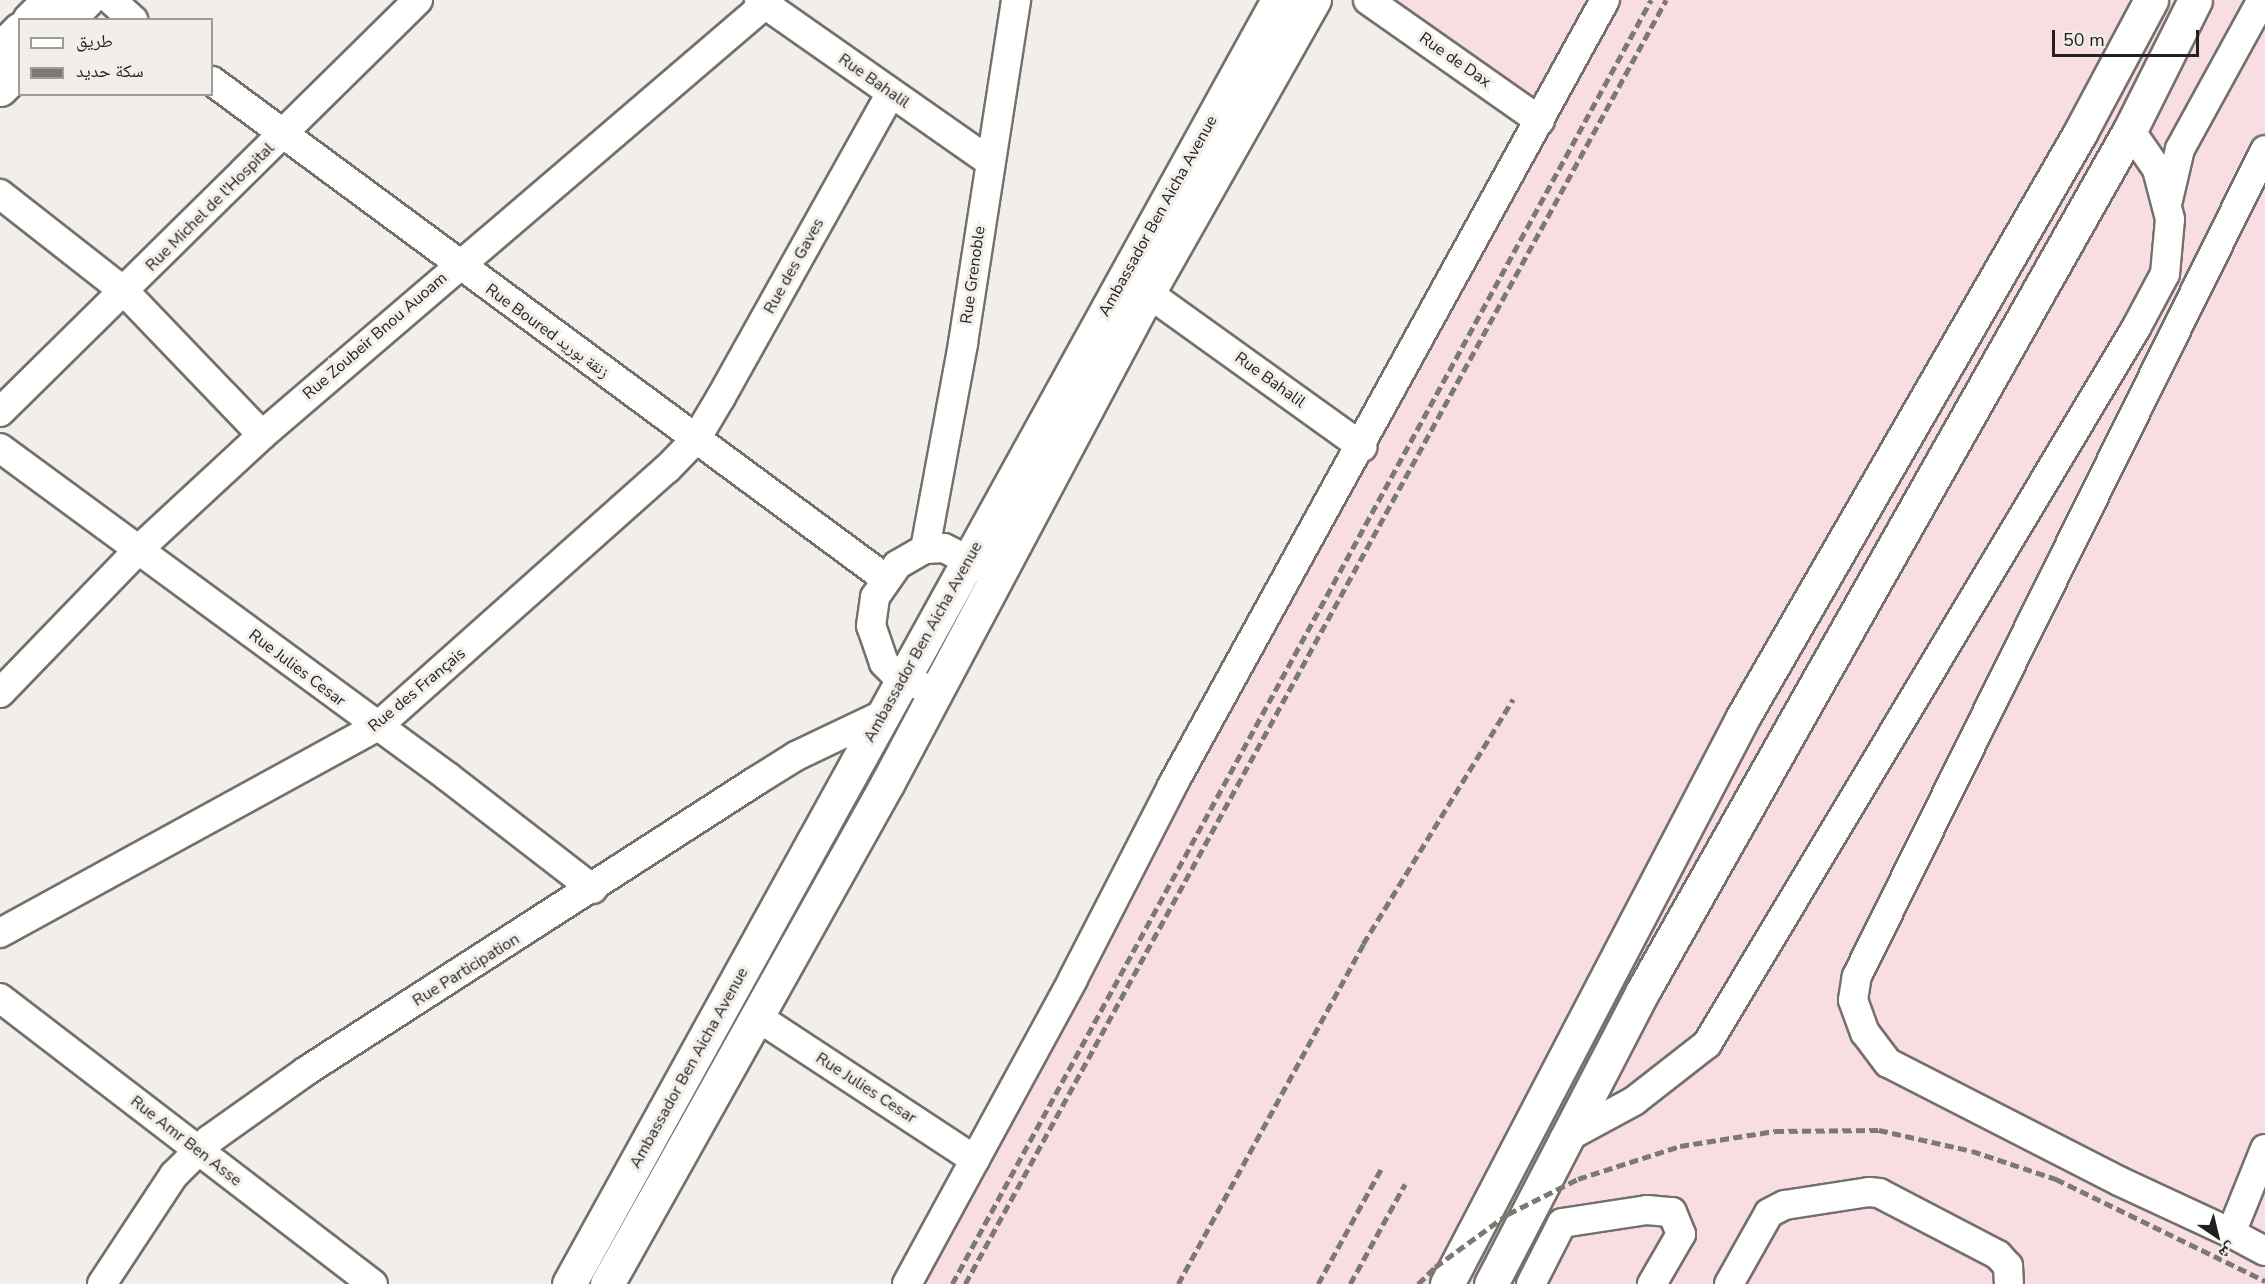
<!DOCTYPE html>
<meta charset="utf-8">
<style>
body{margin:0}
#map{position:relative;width:2265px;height:1284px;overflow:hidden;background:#f2eee9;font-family:"Nunito Sans","Noto Naskh Arabic",sans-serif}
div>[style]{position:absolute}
.industrial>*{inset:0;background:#f8dde3}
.roads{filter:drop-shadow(2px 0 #74706b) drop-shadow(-2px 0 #74706b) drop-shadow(0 2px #74706b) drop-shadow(0 -2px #74706b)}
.minor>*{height:28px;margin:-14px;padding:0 14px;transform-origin:14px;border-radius:14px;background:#fff}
.major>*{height:33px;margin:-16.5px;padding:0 16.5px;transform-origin:16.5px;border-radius:16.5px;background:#fff}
.rail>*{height:4.5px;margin-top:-2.25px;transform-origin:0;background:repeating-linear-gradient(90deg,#7b7975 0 9px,transparent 0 13.5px)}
span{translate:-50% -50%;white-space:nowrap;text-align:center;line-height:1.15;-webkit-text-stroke:6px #f2eee9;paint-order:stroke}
.street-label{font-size:16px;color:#23211f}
.legend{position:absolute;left:18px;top:18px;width:195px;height:78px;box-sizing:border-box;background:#f2eee9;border:2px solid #9f9c98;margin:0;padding:8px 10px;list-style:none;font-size:18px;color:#23211f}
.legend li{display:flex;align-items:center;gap:12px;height:30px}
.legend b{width:30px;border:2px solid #9f9c98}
.north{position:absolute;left:2187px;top:1206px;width:60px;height:60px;-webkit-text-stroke:4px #f2eee9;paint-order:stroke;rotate:145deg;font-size:16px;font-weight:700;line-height:24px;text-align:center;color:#23211f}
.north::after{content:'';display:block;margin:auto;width:21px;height:27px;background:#23211f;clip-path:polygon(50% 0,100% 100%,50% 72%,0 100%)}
.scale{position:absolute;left:2052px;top:30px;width:147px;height:27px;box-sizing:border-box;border:3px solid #23211f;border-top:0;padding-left:8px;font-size:18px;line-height:21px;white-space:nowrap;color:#23211f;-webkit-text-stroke:4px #f2eee9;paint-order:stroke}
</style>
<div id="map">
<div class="industrial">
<i style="clip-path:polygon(1396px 0,2265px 0,2265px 1284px,891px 1284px,1552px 115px)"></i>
</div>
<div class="roads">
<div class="minor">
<i style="left:111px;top:0;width:30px;rotate:42deg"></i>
<i style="left:759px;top:0;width:281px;rotate:35deg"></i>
<i style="left:1368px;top:0;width:210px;rotate:35.1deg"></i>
<i style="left:212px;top:81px;width:837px;rotate:36.45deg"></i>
<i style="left:0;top:194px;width:159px;rotate:38.1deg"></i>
<i style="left:125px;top:292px;width:198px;rotate:46.2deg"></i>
<i style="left:2168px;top:200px;width:52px;rotate:-76.8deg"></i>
<i style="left:2180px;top:149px;width:170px;rotate:-61.2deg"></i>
<i style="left:1148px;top:293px;width:264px;rotate:35.7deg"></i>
<i style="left:0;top:412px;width:587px;rotate:-44.59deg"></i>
<i style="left:0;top:448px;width:556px;rotate:36.29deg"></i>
<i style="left:448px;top:777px;width:183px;rotate:37.7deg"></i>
<i style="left:925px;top:549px;width:209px;rotate:-79.5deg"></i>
<i style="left:963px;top:343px;width:347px;rotate:-81.2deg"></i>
<i style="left:936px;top:692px;width:41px;rotate:-158.5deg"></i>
<i style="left:898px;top:677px;width:20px;rotate:-135deg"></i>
<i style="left:884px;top:663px;width:39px;rotate:-109deg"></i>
<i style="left:871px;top:626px;width:29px;rotate:-82deg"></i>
<i style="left:875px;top:597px;width:39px;rotate:-55deg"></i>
<i style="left:897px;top:565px;width:32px;rotate:-30deg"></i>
<i style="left:925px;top:549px;width:19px;rotate:-3deg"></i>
<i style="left:944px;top:548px;width:51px;rotate:27.1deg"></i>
<i style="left:0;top:693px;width:199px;rotate:-46deg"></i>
<i style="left:138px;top:550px;width:169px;rotate:-42.8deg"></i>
<i style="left:262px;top:435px;width:669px;rotate:-40.57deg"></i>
<i style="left:0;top:933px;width:430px;rotate:-28.7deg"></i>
<i style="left:377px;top:727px;width:388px;rotate:-41.7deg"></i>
<i style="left:667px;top:469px;width:42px;rotate:-46deg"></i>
<i style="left:696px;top:439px;width:49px;rotate:-59.2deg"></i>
<i style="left:721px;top:397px;width:348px;rotate:-60.8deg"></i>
<i style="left:0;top:998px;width:470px;rotate:37.5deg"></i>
<i style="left:756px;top:1016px;width:262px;rotate:33.3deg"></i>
<i style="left:1564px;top:1139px;width:80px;rotate:-28.5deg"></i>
<i style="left:1634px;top:1101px;width:93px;rotate:-38deg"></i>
<i style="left:1707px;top:1044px;width:835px;rotate:-59.07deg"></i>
<i style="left:2136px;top:328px;width:61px;rotate:-61.8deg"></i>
<i style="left:2165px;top:274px;width:55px;rotate:-84.8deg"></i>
<i style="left:2170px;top:219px;width:52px;rotate:-104.6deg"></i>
<i style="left:2157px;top:169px;width:47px;rotate:-124.7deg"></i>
<i style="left:2265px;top:1149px;width:91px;rotate:112deg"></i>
<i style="left:2231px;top:1233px;width:38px;rotate:28deg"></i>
<i style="left:2231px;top:1233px;width:123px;rotate:-155.1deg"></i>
<i style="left:2119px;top:1181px;width:259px;rotate:-152.9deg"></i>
<i style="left:1888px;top:1063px;width:38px;rotate:-127deg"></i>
<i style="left:1865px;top:1033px;width:35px;rotate:-110deg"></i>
<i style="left:1853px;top:1000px;width:24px;rotate:-81deg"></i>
<i style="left:1857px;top:976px;width:921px;rotate:-63.71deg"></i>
<i style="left:102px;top:1284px;width:131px;rotate:-56.6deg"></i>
<i style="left:174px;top:1175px;width:49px;rotate:-45deg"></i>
<i style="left:209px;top:1140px;width:119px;rotate:-35.4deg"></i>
<i style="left:306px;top:1071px;width:535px;rotate:-32.8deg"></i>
<i style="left:756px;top:781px;width:47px;rotate:-32deg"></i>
<i style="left:796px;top:756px;width:95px;rotate:-25.5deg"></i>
<i style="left:907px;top:1284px;width:347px;rotate:-61.4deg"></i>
<i style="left:1073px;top:979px;width:217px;rotate:-62.8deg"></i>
<i style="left:1172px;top:786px;width:897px;rotate:-61.15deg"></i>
<i style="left:1531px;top:1284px;width:68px;rotate:-63.1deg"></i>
<i style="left:1562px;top:1223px;width:86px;rotate:-8.7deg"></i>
<i style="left:1647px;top:1210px;width:25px;rotate:5deg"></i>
<i style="left:1672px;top:1212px;width:24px;rotate:68deg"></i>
<i style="left:1681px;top:1234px;width:58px;rotate:120.1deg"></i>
<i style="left:1729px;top:1284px;width:81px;rotate:-60.6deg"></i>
<i style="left:1769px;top:1213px;width:18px;rotate:-27deg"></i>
<i style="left:1785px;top:1205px;width:85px;rotate:-8.8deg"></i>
<i style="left:1869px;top:1192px;width:10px;rotate:6deg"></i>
<i style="left:1879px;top:1193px;width:134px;rotate:27.5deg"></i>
<i style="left:1998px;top:1255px;width:15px;rotate:48deg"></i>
<i style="left:2008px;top:1266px;width:18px;rotate:87deg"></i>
</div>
<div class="major">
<i style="left:29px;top:20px;width:28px;rotate:-45deg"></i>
<i style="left:67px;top:20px;width:28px;rotate:-45deg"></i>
<i style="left:0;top:49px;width:28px;rotate:-45deg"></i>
<i style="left:0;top:89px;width:28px;rotate:-45deg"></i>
<i style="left:569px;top:1284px;width:1467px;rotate:-61.09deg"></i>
<i style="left:607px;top:1284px;width:573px;rotate:-60.75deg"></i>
<i style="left:887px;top:784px;width:556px;rotate:-62.01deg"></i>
<i style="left:1148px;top:293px;width:337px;rotate:-60.5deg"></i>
<i style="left:1447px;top:1284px;width:640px;rotate:-62.43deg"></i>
<i style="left:1743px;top:717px;width:674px;rotate:-60.01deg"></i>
<i style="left:2080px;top:133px;width:151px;rotate:-61.9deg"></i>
<i style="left:1491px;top:1284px;width:330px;rotate:-62.6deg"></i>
<i style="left:1643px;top:991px;width:989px;rotate:-60.51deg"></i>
<i style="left:2130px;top:130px;width:145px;rotate:-63.4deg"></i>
</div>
</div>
<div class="rail">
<i style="left:952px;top:1284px;width:1462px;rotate:-61.44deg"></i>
<i style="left:965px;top:1284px;width:1463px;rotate:-61.37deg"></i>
<i style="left:1178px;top:1284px;width:387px;rotate:-61.4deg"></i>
<i style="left:1363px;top:944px;width:287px;rotate:-58.5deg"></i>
<i style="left:1318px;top:1284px;width:131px;rotate:-61.3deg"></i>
<i style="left:1350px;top:1284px;width:114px;rotate:-61.2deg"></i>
<i style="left:1418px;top:1284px;width:24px;rotate:-45deg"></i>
<i style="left:1435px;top:1267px;width:90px;rotate:-36deg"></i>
<i style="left:1508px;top:1214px;width:78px;rotate:-26.6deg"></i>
<i style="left:1578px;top:1179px;width:107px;rotate:-17.9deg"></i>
<i style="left:1680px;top:1146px;width:96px;rotate:-9deg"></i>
<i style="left:1775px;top:1131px;width:104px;rotate:-0.6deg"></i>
<i style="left:1879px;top:1130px;width:95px;rotate:12.7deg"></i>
<i style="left:1972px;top:1151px;width:89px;rotate:18.4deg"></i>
<i style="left:2056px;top:1179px;width:233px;rotate:26deg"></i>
</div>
<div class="street-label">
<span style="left:1455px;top:60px;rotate:35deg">Rue de Dax</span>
<span style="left:874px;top:81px;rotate:35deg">Rue Bahalil</span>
<span style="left:210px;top:207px;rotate:-45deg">Rue Michel de l'Hospital</span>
<span style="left:1158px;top:216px;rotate:-61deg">Ambassador Ben Aicha Avenue</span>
<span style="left:794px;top:266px;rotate:-61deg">Rue des Gaves</span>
<span style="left:973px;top:275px;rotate:-82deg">Rue Grenoble</span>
<span style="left:547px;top:331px;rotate:36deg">Rue Boured زنقة بوريد</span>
<span style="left:375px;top:336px;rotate:-41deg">Rue Zoubeir Bnou Auoam</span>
<span style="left:1270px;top:380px;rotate:36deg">Rue Bahalil</span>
<span style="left:923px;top:642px;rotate:-61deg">Ambassador Ben Aicha Avenue</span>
<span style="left:297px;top:668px;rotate:37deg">Rue Julies Cesar</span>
<span style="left:417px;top:690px;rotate:-40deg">Rue des Français</span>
<span style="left:466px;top:970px;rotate:-32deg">Rue Participation</span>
<span style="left:689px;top:1068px;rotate:-61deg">Ambassador Ben Aicha Avenue</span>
<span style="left:866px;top:1088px;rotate:33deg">Rue Julies Cesar</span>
<span style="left:186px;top:1141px;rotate:38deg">Rue Amr Ben Asse</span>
</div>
<ul class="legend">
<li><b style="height:8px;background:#fff"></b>طريق</li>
<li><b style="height:8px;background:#7b7975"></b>سكة حديد</li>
</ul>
<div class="north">ش</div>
<div class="scale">50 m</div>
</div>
